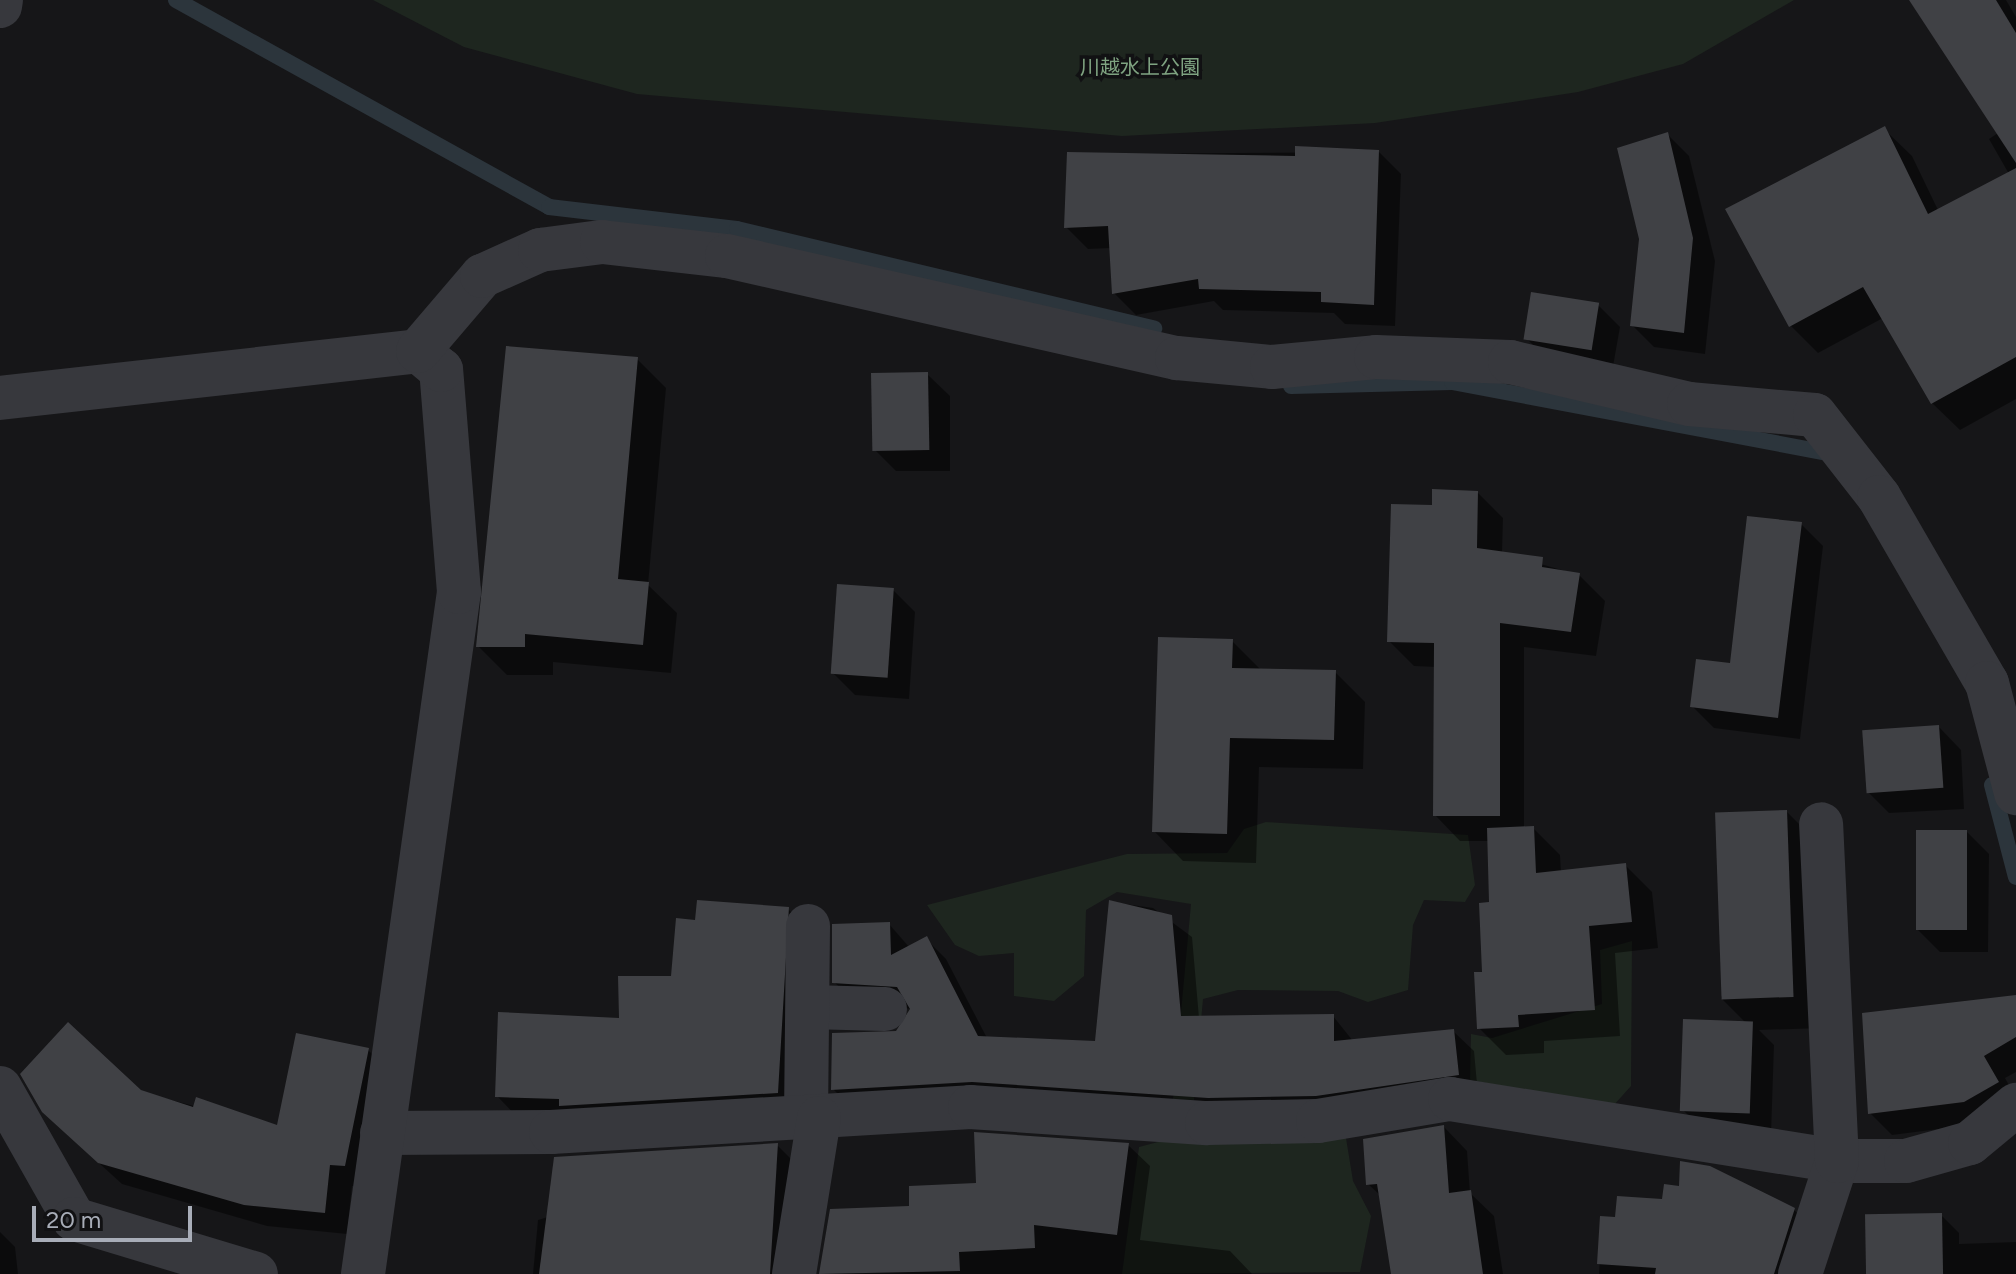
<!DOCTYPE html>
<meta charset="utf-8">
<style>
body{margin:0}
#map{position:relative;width:2016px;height:1274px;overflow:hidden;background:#161618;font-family:Figtree,"Noto Sans JP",sans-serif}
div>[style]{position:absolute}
.green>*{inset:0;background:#1e261f}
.shadow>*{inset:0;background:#0007}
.stream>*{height:16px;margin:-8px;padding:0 8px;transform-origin:8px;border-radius:8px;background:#2c353c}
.building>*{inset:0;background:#404145;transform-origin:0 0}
.minor>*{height:44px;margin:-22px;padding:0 22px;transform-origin:22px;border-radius:22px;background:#37383d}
span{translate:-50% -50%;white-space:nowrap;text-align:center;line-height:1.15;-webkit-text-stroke:7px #111113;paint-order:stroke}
.park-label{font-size:20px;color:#7fa381}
.scale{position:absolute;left:32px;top:1206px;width:160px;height:36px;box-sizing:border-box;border:4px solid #a8adb8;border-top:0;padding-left:10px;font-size:24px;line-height:28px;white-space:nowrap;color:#a8adb8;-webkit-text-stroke:6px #111113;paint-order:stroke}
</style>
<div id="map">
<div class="green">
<i style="clip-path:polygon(373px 0,1794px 0,1683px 64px,1578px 92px,1375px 123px,1122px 136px,637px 94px,464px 47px)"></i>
<i style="clip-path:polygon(1266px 822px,1468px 835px,1475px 885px,1465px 902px,1424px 900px,1413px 925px,1408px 990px,1368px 1002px,1338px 991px,1238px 990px,1203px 999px,1194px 1100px,1173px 1099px,1191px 904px,1117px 892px,1086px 910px,1084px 976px,1054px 1001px,1014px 996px,1014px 953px,979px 956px,955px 945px,927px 905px,1127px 854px,1227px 853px,1244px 829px)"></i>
<i style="clip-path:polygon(1632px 941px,1631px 1086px,1613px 1106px,1470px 1080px,1471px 1034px,1492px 1038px,1602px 1004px,1600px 950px)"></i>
<i style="clip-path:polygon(1181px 1136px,1346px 1138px,1353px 1181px,1371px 1216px,1360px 1272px,1122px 1274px,1139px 1147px)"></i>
</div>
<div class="shadow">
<i style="clip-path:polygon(1918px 0,2006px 0,2016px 17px,2016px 399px,1960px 430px,1932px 403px,1883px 318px,1818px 353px,1790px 325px,1884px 129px,1912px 156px,1938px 210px,2009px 174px,1989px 139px,1998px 133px)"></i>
<i style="clip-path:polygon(1667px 134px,1689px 156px,1715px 261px,1705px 354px,1654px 347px,1632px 325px)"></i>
<i style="clip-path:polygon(1379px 152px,1401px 174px,1395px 326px,1345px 324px,1334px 313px,1223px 310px,1214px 301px,1136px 315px,1114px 293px,1111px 248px,1088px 249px,1066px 227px,1069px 154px)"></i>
<i style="clip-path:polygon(1598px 305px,1620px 327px,1612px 372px,1548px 360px,1526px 338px)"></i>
<i style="clip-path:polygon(637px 359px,666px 388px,648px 585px,677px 613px,671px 673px,553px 662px,553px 675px,507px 675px,479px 647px)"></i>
<i style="clip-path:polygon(927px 374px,950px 396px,950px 471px,896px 471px,874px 449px)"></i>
<i style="clip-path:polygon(1478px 493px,1503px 518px,1502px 553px,1579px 575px,1605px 601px,1596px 656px,1524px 647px,1524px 829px,1533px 828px,1560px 855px,1561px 872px,1625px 865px,1652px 892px,1658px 948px,1615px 953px,1620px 1036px,1544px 1041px,1544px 1053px,1506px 1055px,1479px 1028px,1491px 904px,1489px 841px,1460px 841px,1435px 815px,1436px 667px,1414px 666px,1389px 641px,1434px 507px)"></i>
<i style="clip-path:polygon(1801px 524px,1823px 546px,1800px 739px,1714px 728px,1692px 706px,1732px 665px)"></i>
<i style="clip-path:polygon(893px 590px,915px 612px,909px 699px,855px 695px,833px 673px)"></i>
<i style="clip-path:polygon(1232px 641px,1261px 670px,1335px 672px,1365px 702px,1363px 769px,1259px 767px,1256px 863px,1183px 861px,1154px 831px)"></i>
<i style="clip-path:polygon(1939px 727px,1961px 750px,1964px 809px,1889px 813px,1867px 791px)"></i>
<i style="clip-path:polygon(1787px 812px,1818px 843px,1824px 1028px,1759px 1030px,1774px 1045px,1771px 1135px,1705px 1132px,1683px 1110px,1745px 1022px,1721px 998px)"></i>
<i style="clip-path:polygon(1967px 832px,1989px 854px,1988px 952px,1940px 952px,1918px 930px)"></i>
<i style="clip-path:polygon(1111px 902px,1153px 908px,1192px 937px,1199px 1018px,1333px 1016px,1353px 1041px,1453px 1031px,1474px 1051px,1478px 1095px,1337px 1115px,853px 1109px,833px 1089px,897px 1033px,912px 1009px,855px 1002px,834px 982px,889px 924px,910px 948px,926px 939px,946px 959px,987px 1038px,1097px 1043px)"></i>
<i style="clip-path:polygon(788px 909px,809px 931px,799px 1114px,518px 1118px,497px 1096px,621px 1020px,673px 978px,697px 922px)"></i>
<i style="clip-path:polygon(2016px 997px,2016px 1072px,2005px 1078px,2016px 1098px,1986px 1123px,1892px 1135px,1870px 1113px)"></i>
<i style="clip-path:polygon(368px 1050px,390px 1072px,367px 1188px,352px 1186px,347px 1234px,267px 1226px,122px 1184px,67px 1134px,140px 1092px,279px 1128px)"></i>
<i style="clip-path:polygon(1444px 1127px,1467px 1151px,1470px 1193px,1494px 1216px,1503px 1274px,1393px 1274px,1381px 1196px,1368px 1184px)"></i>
<i style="clip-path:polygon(1128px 1145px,1150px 1166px,1140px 1240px,1230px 1251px,1252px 1274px,821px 1274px,831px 1211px,911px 1208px)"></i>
<i style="clip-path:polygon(778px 1146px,799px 1167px,792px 1274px,533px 1274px,538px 1220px)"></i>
<i style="clip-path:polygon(1794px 1210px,1818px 1233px,1803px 1274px,1599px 1274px,1602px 1218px)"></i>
<i style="clip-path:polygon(1941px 1215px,1959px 1233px,1959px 1244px,2016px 1242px,2016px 1274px,1871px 1274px)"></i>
<i style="clip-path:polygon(0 1232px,15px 1247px,18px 1274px,0 1274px)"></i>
</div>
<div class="stream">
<i style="left:176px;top:0;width:427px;rotate:29deg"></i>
<i style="left:549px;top:207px;width:189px;rotate:6.7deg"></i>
<i style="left:737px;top:229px;width:429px;rotate:13.4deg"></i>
<i style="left:1291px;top:386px;width:161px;rotate:-1.4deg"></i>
<i style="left:1452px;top:382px;width:387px;rotate:10.7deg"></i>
<i style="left:1992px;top:785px;width:95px;rotate:75.4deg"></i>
</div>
<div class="building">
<i style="clip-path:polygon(1909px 0,1996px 0,2016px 33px,2016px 163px)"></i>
<i style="clip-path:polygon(1885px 126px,1928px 214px,2016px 168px,2016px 357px,1931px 404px,1863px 287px,1789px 327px,1725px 209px)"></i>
<i style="clip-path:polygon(1668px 132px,1693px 238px,1684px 333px,1630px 326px,1639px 239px,1617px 148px)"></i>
<i style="clip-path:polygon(1295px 146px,1379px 150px,1374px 305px,1321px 302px,1321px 292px,1199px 289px,1198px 279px,1112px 294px,1108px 226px,1064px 228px,1067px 152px,1295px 156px)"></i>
<i style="left:1531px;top:292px;width:69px;height:48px;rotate:9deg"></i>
<i style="clip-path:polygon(506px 346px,638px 357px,618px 579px,649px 582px,643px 645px,525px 634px,525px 647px,476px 647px)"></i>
<i style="left:928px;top:372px;width:78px;height:57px;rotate:89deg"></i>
<i style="clip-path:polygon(1432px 489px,1478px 491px,1477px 548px,1543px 557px,1542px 567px,1580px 573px,1571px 632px,1500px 623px,1500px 816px,1433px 816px,1434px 643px,1387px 642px,1391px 504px,1432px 505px)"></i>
<i style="clip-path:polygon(1747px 516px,1802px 522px,1778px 718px,1690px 707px,1696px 659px,1730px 663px)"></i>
<i style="left:837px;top:584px;width:57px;height:90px;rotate:4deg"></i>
<i style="clip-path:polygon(1158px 637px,1233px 639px,1232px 668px,1336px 670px,1334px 740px,1230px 738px,1227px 834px,1152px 832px)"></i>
<i style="left:1939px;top:725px;width:63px;height:77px;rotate:86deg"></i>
<i style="left:1787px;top:810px;width:187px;height:72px;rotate:88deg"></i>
<i style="clip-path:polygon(1534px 826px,1536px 873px,1626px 863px,1632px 922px,1589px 926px,1595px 1010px,1518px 1015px,1519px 1027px,1477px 1029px,1474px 972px,1482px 972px,1479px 903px,1489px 902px,1487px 828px)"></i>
<i style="left:1916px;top:830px;width:51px;height:100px"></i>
<i style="clip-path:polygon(697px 900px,789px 907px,778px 1093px,559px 1106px,559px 1099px,495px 1097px,498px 1012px,619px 1018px,618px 976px,671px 976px,676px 918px,695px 920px)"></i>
<i style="clip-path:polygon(1109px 900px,1172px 915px,1181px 1016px,1334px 1014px,1334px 1041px,1454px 1029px,1459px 1075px,1316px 1096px,1208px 1098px,972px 1082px,831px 1090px,832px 1033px,896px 1031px,910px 1009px,897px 987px,832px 983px,832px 924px,890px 922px,891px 955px,927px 936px,978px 1036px,1095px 1041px)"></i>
<i style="clip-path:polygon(2016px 995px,2016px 1037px,1984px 1056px,1999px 1082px,1964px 1102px,1868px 1114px,1862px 1013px)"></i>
<i style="left:1683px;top:1019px;width:70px;height:92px;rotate:2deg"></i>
<i style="clip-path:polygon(68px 1022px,141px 1090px,193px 1107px,196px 1097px,277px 1125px,296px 1033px,369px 1048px,345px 1166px,330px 1165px,325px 1213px,244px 1205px,98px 1163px,42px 1112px,20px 1074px)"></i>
<i style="clip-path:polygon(1444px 1125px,1449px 1193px,1471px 1190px,1483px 1274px,1391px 1274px,1377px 1184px,1366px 1185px,1363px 1139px)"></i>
<i style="clip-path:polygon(974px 1132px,1129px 1143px,1117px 1235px,1034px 1225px,1035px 1248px,959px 1252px,960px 1271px,819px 1274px,830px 1209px,909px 1206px,909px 1186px,976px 1183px)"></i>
<i style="clip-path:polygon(778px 1143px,770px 1274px,539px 1274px,554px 1157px)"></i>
<i style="clip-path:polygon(1680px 1161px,1710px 1166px,1795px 1208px,1774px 1274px,1655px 1274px,1656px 1268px,1597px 1264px,1600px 1216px,1615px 1217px,1617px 1196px,1662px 1199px,1664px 1184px,1679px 1186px)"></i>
<i style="left:1942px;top:1213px;width:61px;height:77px;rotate:89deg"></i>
</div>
<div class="minor">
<i style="left:0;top:6px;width:6px;rotate:-81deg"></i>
<i style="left:0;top:398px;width:421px;rotate:-6.4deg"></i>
<i style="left:808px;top:1007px;width:77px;rotate:1.5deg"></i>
<i style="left:0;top:1088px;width:150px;rotate:60.5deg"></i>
<i style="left:74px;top:1219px;width:190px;rotate:16.8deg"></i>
<i style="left:806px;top:1118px;width:192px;rotate:-89.4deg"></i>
<i style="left:382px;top:1133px;width:169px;rotate:-0.3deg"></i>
<i style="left:551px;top:1132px;width:420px;rotate:-3.4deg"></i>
<i style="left:970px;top:1107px;width:238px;rotate:3.9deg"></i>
<i style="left:1207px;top:1123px;width:111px;rotate:-1deg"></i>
<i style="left:1318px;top:1121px;width:134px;rotate:-9.5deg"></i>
<i style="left:1450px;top:1099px;width:392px;rotate:9.1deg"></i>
<i style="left:1837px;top:1161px;width:69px"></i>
<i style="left:1906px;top:1161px;width:66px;rotate:-15.7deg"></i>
<i style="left:1970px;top:1143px;width:60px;rotate:-39.6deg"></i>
<i style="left:363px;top:1274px;width:689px;rotate:-81.99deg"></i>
<i style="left:459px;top:592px;width:223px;rotate:-94.6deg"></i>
<i style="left:441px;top:370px;width:30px;rotate:-140deg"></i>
<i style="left:418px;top:351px;width:99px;rotate:-49.5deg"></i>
<i style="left:482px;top:276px;width:64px;rotate:-24.1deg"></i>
<i style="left:540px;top:250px;width:63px;rotate:-7.4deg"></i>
<i style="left:602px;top:242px;width:126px;rotate:6.4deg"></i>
<i style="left:727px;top:256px;width:461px;rotate:12.8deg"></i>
<i style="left:1177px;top:358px;width:95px;rotate:5.4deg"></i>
<i style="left:1272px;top:367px;width:104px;rotate:-5.5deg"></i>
<i style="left:1376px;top:357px;width:134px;rotate:2.1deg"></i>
<i style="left:1510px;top:362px;width:184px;rotate:13.2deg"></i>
<i style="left:1689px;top:404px;width:126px;rotate:5deg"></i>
<i style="left:1815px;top:415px;width:104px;rotate:52deg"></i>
<i style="left:1879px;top:497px;width:215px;rotate:59.9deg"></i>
<i style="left:1987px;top:683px;width:114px;rotate:75.2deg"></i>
<i style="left:794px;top:1274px;width:158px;rotate:-80.9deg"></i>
<i style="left:1800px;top:1274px;width:119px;rotate:-71.9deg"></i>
<i style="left:1837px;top:1161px;width:337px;rotate:-92.7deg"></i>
</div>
<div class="park-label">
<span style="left:1140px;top:67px">川越水上公園</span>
</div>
<div class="scale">20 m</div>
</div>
